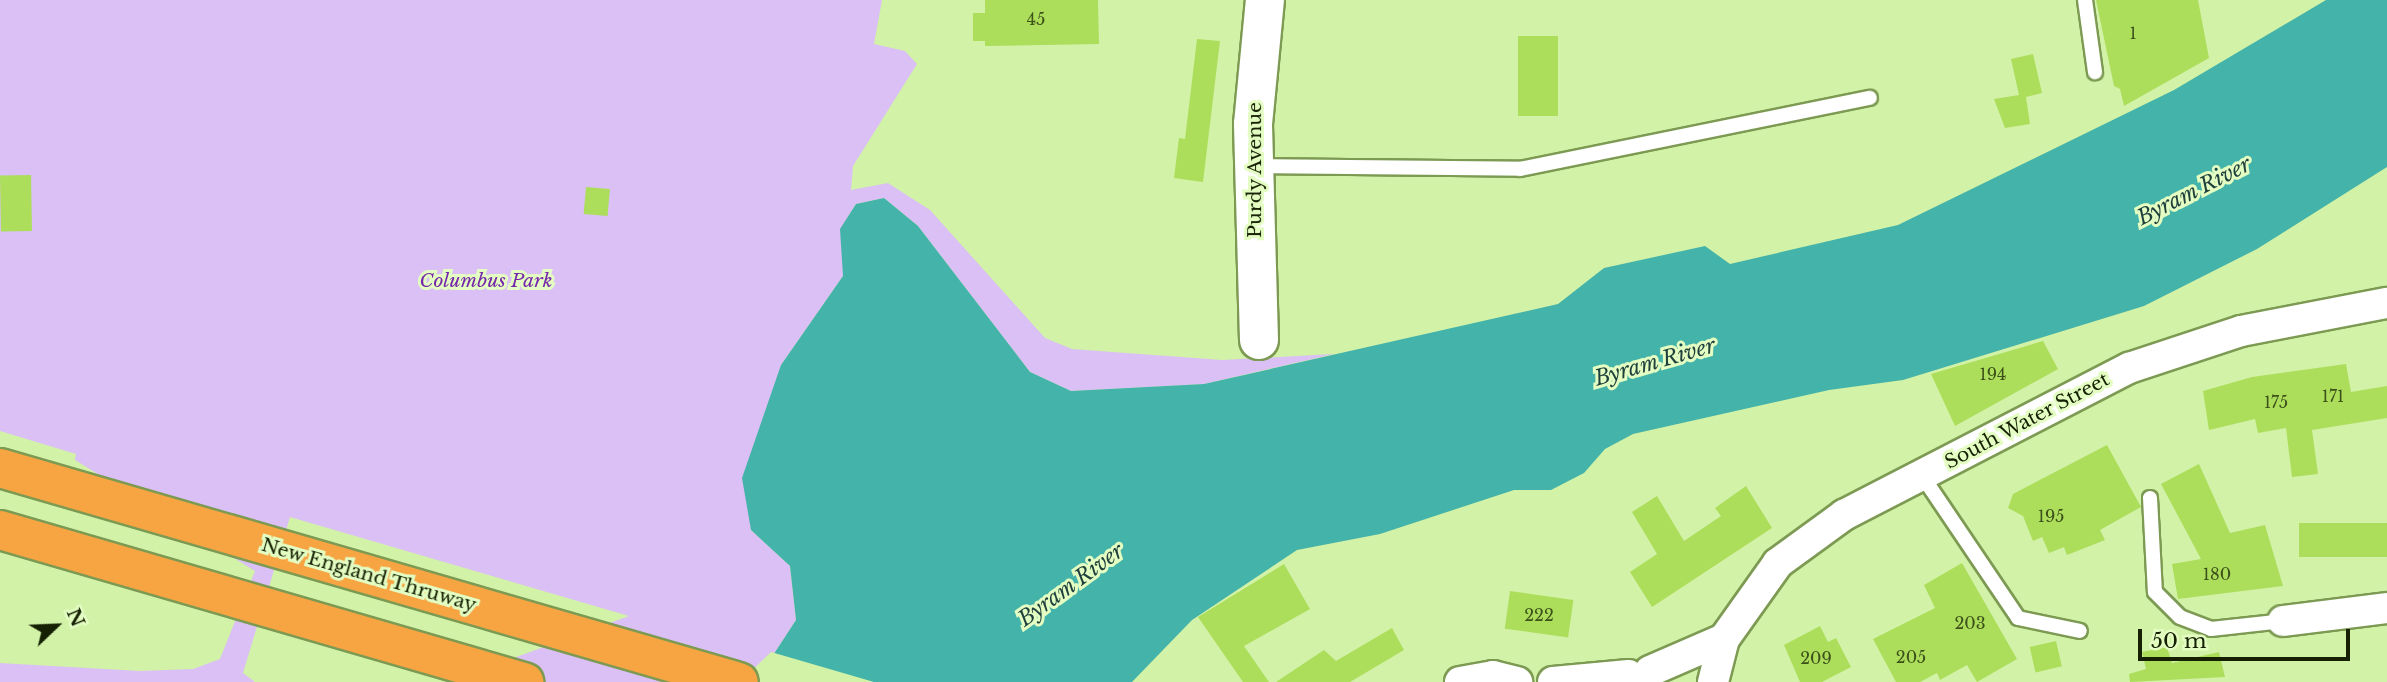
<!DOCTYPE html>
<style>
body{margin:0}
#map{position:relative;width:2387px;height:682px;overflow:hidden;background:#d2f2a8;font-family:"Libre Baskerville",serif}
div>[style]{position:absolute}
.green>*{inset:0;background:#dac0f4}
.water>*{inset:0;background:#44b3a9}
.pier>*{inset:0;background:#d2f2a8}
.building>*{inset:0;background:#acde5b;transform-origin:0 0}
.roads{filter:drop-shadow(2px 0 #7d9a53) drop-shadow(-2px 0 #7d9a53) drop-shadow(0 2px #7d9a53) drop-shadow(0 -2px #7d9a53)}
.lane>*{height:14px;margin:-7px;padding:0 7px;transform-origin:7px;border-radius:7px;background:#fff}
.street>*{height:30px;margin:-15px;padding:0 15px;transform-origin:15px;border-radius:15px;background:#fff}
.secondary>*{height:38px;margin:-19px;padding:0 19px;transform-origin:19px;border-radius:19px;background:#fff}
.highway>*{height:38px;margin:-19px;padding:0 19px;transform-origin:19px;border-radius:19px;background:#f7a543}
span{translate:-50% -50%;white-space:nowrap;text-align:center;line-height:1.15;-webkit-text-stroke:6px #e3fdc2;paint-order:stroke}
.number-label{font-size:16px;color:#3c501a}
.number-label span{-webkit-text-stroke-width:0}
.street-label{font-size:19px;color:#162104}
.park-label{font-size:19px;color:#7526aa;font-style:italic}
.water-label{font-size:21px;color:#1e3f3c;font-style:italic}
.north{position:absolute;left:21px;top:591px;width:70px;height:70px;-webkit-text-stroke:5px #e3fdc2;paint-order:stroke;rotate:67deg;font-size:19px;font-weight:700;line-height:28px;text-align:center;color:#162104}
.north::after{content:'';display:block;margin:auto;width:24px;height:32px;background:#162104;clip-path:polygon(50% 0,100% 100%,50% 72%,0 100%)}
.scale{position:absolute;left:2138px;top:629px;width:212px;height:32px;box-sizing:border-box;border:4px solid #162104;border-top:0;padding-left:9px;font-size:21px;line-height:24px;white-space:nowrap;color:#162104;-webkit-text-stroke:5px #e3fdc2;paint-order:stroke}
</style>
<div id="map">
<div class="green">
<i style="clip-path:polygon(0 0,882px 0,874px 44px,905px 51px,917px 64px,853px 166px,851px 190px,888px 183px,930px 210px,1045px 338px,1072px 349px,1222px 360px,1334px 354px,1204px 384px,1071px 391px,1030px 372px,918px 226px,884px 198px,856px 204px,847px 218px,843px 276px,781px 365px,751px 530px,790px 566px,796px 620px,766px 666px,743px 682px,447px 682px,629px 616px,290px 517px,243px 673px,255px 682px,0 682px,0 663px,140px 671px,193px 669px,220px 659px,255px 571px,75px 460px,76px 454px,0 431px)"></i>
</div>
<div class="water">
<i style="clip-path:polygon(2326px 0,2387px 0,2387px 167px,2257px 249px,2144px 306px,1903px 380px,1829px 390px,1633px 434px,1605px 449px,1584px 473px,1551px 490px,1514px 490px,1380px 534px,1297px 550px,1192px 620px,1132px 682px,743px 682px,766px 666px,796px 620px,790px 566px,751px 530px,742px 478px,781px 365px,843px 276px,840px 229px,856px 204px,884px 198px,918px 226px,1030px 372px,1071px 391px,1204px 384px,1558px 304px,1604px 268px,1705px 246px,1730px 264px,1898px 225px,2174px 90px)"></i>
</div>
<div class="pier">
<i style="clip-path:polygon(771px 652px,874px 682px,740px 682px)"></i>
</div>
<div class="building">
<i style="clip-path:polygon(985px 0,1098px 0,1099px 44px,985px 46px,985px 41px,973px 41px,973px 13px,985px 13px)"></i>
<i style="clip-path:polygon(2096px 0,2198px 0,2209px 58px,2124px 106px,2120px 89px,2114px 86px)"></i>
<i style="left:1518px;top:36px;width:40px;height:80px"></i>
<i style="clip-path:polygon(1197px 39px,1220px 41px,1203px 182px,1174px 178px,1179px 138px,1185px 139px)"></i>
<i style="clip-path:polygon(2033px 54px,2042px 93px,2026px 97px,2030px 124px,2005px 128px,1994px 99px,2019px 95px,2011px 59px)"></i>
<i style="left:31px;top:175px;width:56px;height:31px;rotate:89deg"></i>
<i style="left:586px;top:187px;width:24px;height:27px;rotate:5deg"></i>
<i style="clip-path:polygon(2043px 341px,2058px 369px,1955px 426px,1931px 374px)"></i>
<i style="clip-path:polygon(2346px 364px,2351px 392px,2387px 386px,2387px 418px,2312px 430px,2318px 474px,2292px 477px,2286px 428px,2258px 433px,2255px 419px,2209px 430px,2203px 391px,2252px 377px)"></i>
<i style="clip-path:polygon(2107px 445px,2141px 507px,2100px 530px,2105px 540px,2067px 555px,2064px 547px,2049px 553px,2042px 537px,2033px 541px,2023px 516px,2008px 508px,2013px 494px)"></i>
<i style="clip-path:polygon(2199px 464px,2230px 533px,2265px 525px,2283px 586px,2178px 599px,2172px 564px,2201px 559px,2161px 484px)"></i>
<i style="clip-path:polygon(1746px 486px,1772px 528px,1652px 607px,1630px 572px,1657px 554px,1632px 512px,1657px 496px,1684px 541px,1721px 516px,1715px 508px)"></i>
<i style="left:2387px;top:523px;width:34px;height:88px;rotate:90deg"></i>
<i style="clip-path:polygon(1962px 563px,2017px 659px,1977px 682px,1967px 665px,1940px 680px,1937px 673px,1920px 682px,1896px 682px,1873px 639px,1935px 608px,1924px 585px)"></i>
<i style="clip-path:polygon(1284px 564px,1310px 609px,1244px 646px,1269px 682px,1243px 682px,1198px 617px)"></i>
<i style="left:1510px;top:591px;width:64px;height:38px;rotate:8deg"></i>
<i style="clip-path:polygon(1820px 626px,1828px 642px,1836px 638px,1851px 667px,1822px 682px,1800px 682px,1784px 645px)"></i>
<i style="clip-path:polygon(1392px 628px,1404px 650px,1350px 682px,1276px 682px,1324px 650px,1336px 661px)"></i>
<i style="left:2056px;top:641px;width:26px;height:27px;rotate:77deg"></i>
<i style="clip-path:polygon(2167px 647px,2172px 663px,2219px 652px,2225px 677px,2130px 682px,2129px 674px,2146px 669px,2142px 652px)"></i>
</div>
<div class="roads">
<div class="lane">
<i style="left:2085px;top:0;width:73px;rotate:82.1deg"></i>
<i style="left:1254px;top:166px;width:266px;rotate:0.6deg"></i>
<i style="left:1520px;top:169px;width:357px;rotate:-11.5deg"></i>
<i style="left:1923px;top:477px;width:170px;rotate:56deg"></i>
<i style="left:2018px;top:618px;width:63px;rotate:11.8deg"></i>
<i style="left:2150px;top:498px;width:94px;rotate:87deg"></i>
<i style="left:2155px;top:592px;width:35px;rotate:45deg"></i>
<i style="left:2180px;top:617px;width:33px;rotate:21deg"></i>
<i style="left:2211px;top:629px;width:72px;rotate:-6.3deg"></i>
</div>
<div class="street">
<i style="left:2283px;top:621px;width:105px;rotate:-7.1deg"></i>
<i style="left:1650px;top:671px;width:81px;rotate:-23.4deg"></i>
<i style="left:1460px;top:682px;width:34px;rotate:-10deg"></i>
<i style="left:1493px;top:676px;width:25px;rotate:14deg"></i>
<i style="left:1553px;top:682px;width:76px;rotate:-5.3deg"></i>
<i style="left:1713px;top:682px;width:44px;rotate:-75.7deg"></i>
<i style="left:1724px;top:639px;width:93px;rotate:-54.6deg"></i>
<i style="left:1778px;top:563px;width:82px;rotate:-36deg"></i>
<i style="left:1844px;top:515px;width:321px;rotate:-27.3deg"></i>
<i style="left:2129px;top:368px;width:118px;rotate:-18.3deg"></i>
<i style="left:2241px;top:331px;width:149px;rotate:-10.9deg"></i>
</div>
<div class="secondary">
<i style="left:1259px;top:340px;width:216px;rotate:-91.6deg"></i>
<i style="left:1253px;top:124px;width:125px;rotate:-84.5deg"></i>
</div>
<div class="highway">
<i style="left:0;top:468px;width:769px;rotate:16.15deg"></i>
<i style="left:0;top:530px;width:546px;rotate:16.18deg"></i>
</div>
</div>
<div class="number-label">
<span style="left:1036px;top:19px">45</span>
<span style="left:2133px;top:33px">1</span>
<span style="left:1993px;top:374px">194</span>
<span style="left:2333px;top:396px">171</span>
<span style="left:2276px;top:402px">175</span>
<span style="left:2051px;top:516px">195</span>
<span style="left:2217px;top:574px">180</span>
<span style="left:1539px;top:615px">222</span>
<span style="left:1970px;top:623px">203</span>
<span style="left:1911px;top:657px">205</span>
<span style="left:1816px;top:658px">209</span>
</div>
<div class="street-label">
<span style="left:1255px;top:170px;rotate:-90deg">Purdy Avenue</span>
<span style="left:2027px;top:421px;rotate:-28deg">South Water Street</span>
<span style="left:369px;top:575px;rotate:16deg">New England Thruway</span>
</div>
<div class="park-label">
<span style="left:486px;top:281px">Columbus Park</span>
</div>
<div class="water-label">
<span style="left:2194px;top:191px;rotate:-27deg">Byram River</span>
<span style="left:1655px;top:362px;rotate:-16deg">Byram River</span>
<span style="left:1071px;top:585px;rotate:-36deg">Byram River</span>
</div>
<div class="north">N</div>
<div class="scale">50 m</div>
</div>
